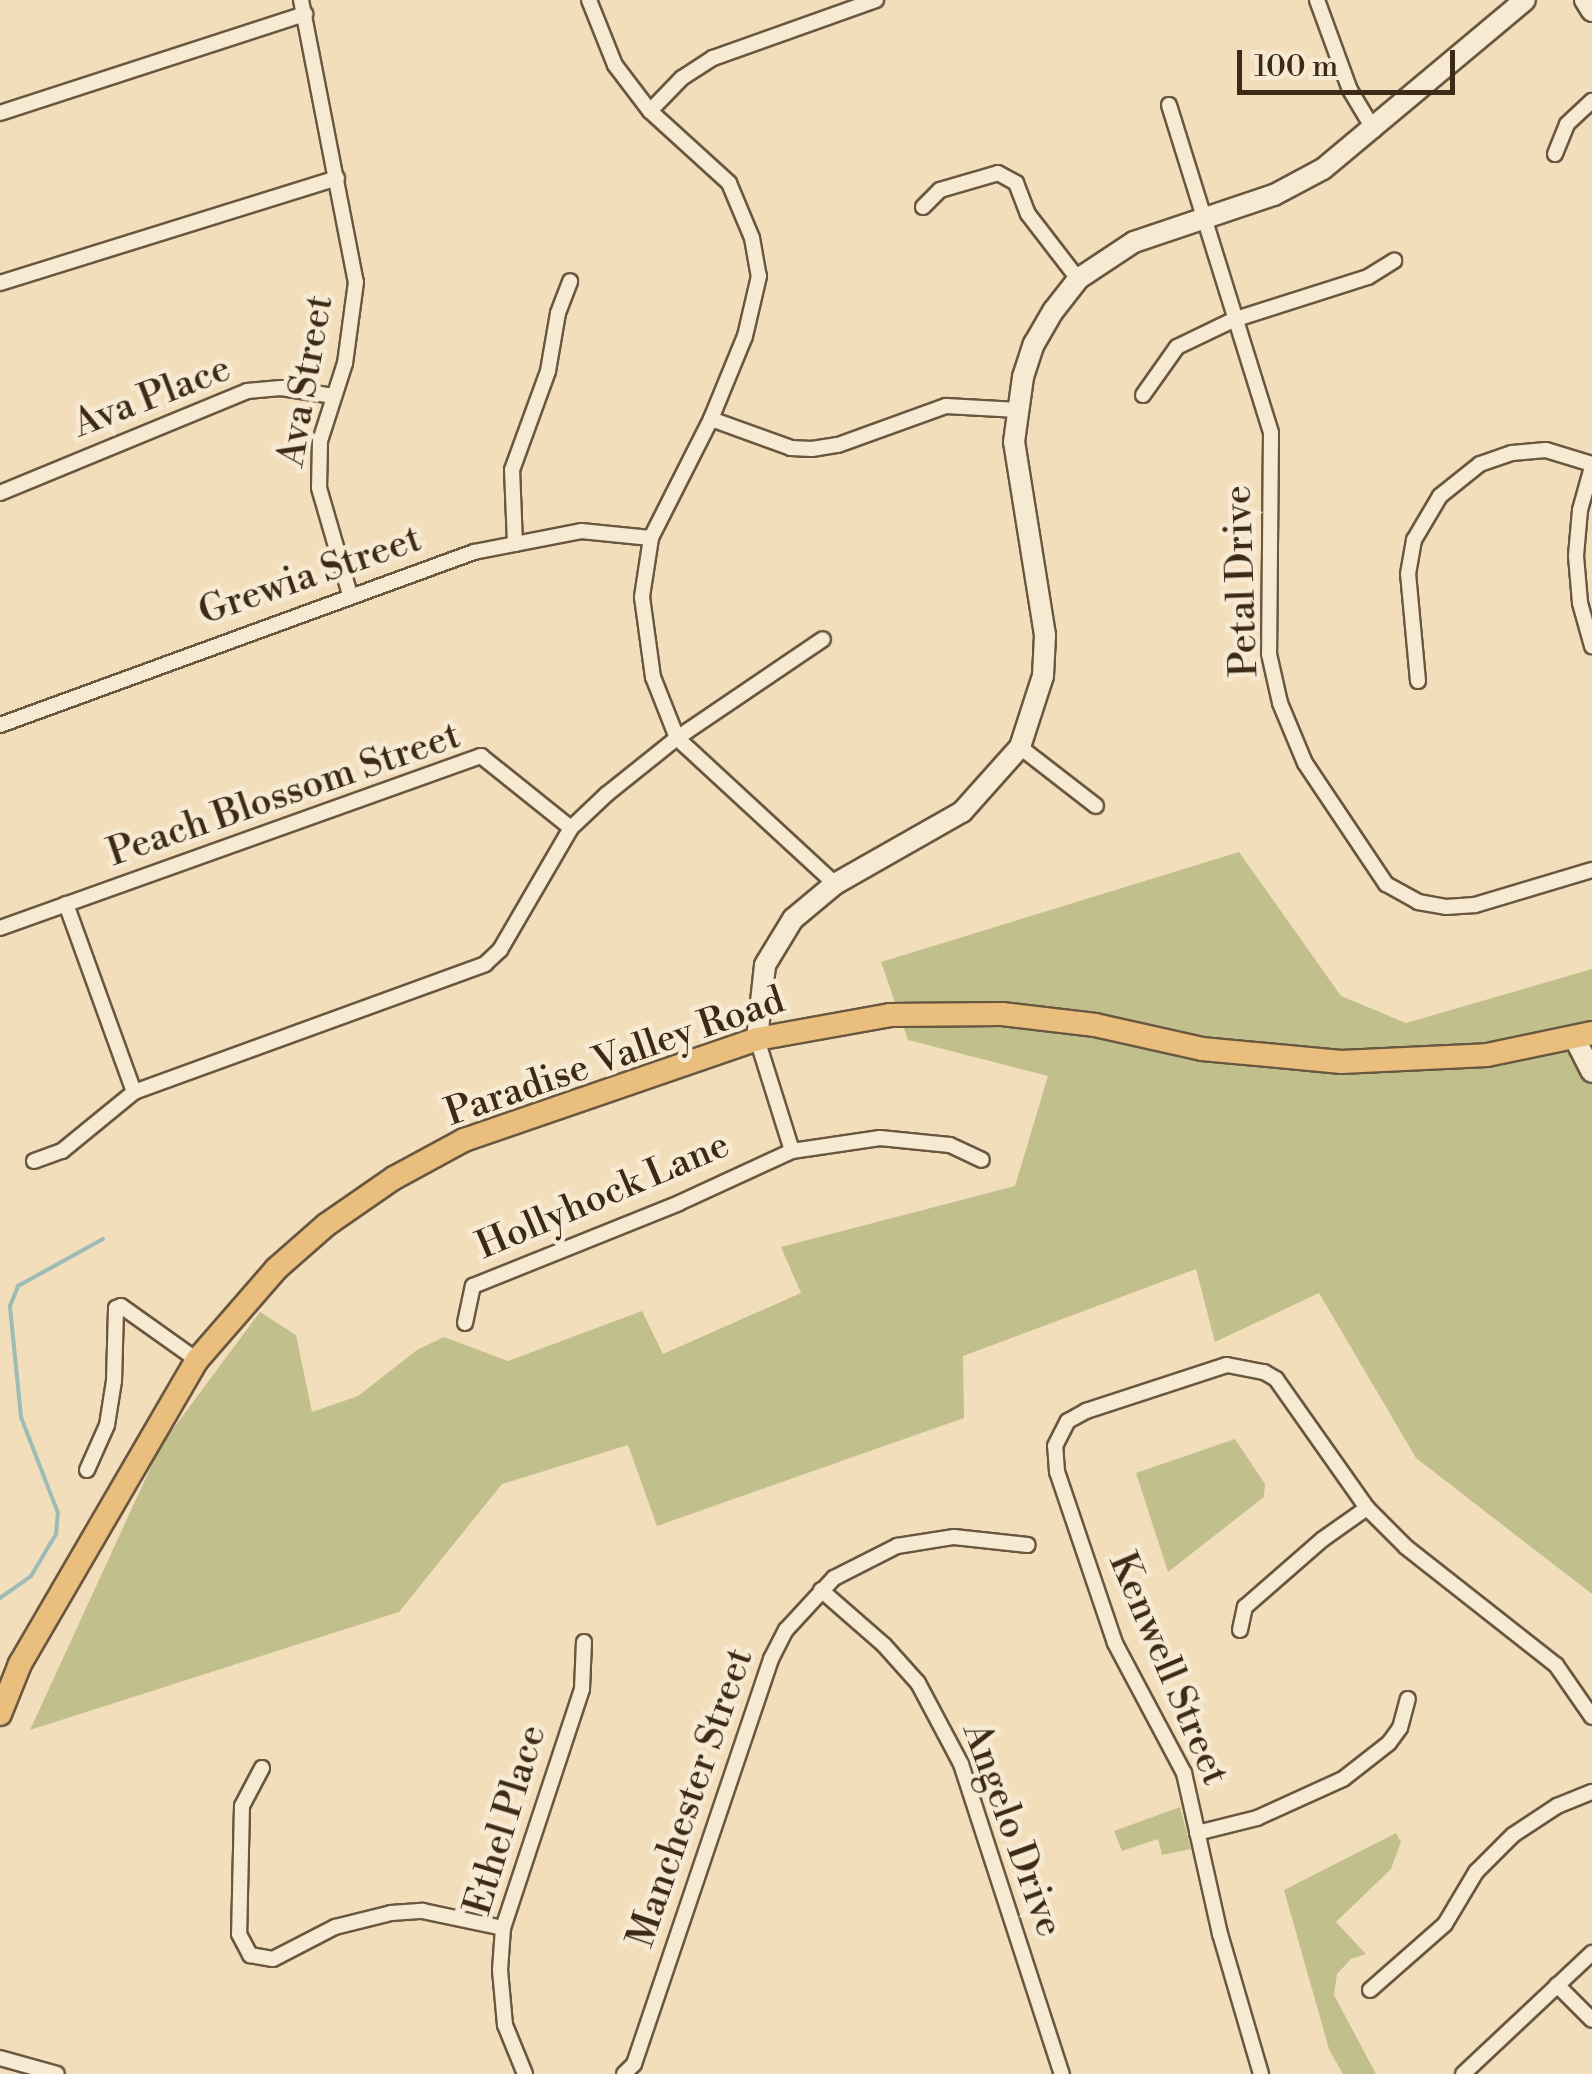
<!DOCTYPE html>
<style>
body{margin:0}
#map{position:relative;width:1592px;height:2074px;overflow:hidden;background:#f3debc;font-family:"Libre Bodoni",serif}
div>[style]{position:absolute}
.green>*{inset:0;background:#c1c08c}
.stream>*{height:4px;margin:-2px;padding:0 2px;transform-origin:2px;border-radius:2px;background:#9dbbb7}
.roads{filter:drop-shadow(2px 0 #6a5740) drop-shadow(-2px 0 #6a5740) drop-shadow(0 2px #6a5740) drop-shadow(0 -2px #6a5740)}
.street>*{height:14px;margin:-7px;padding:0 7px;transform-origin:7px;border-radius:7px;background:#f7ead3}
.secondary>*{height:20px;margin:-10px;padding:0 10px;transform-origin:10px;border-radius:10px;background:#f7ead3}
.primary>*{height:22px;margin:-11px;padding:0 11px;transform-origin:11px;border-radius:11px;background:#eabf7e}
span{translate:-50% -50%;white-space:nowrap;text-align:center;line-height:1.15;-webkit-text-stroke:9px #f7ead3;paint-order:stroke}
.street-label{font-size:38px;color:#3c2a17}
.scale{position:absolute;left:1237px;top:50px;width:218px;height:45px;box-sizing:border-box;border:5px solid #3c2a17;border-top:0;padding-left:12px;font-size:30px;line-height:35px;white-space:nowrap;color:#3c2a17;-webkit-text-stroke:8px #f7ead3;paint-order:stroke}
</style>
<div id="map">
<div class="green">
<i style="clip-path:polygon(1239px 852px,1341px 996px,1406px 1023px,1592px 969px,1592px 1594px,1416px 1458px,1319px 1293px,1215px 1342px,1196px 1269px,963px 1356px,964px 1418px,657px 1526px,628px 1445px,502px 1484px,399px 1612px,30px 1730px,161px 1445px,260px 1312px,296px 1335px,312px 1412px,358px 1396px,417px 1350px,444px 1337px,508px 1361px,642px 1311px,663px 1354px,801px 1293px,781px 1247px,1015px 1186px,1048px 1076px,908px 1040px,881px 962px)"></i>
<i style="clip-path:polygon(1235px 1439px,1265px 1484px,1264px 1497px,1168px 1572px,1136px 1473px)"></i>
<i style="clip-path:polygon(1180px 1807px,1191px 1849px,1162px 1855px,1158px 1839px,1122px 1851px,1114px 1831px)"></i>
<i style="clip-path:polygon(1396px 1833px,1401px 1842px,1391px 1869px,1336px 1922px,1366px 1954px,1351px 1959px,1337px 1974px,1334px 1995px,1376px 2074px,1343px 2074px,1329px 2049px,1284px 1890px)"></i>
</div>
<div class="stream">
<i style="left:0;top:1598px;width:38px;rotate:-35deg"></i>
<i style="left:31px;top:1576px;width:49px;rotate:-59.2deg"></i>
<i style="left:56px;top:1534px;width:21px;rotate:-85deg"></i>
<i style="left:58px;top:1513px;width:103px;rotate:-111.1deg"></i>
<i style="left:21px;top:1417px;width:112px;rotate:-95.7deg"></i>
<i style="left:10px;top:1306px;width:22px;rotate:-68deg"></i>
<i style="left:18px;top:1286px;width:97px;rotate:-28.9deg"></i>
</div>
<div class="roads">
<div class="street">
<i style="left:301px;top:0;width:287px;rotate:79deg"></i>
<i style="left:356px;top:282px;width:82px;rotate:97.7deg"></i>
<i style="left:345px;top:363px;width:82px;rotate:107.8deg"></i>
<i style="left:320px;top:441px;width:47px;rotate:91.2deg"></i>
<i style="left:319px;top:488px;width:111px;rotate:73.8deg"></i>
<i style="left:589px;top:0;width:70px;rotate:68.2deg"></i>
<i style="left:615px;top:65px;width:58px;rotate:52.7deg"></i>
<i style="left:650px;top:111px;width:107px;rotate:42.3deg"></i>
<i style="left:729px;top:183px;width:60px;rotate:67.3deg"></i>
<i style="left:752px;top:238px;width:39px;rotate:80deg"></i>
<i style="left:759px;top:276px;width:62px;rotate:103.1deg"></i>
<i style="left:745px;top:336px;width:90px;rotate:112.3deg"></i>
<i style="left:711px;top:419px;width:133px;rotate:116.8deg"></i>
<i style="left:651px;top:538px;width:60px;rotate:98.7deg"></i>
<i style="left:642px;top:597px;width:81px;rotate:82.2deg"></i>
<i style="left:653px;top:677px;width:66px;rotate:68.5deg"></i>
<i style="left:677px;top:738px;width:215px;rotate:42.7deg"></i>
<i style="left:1317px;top:0;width:96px;rotate:69.9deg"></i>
<i style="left:1350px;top:90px;width:47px;rotate:59deg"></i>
<i style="left:1169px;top:105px;width:343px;rotate:72.7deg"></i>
<i style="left:1271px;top:433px;width:221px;rotate:90.5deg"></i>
<i style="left:1269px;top:654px;width:50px;rotate:77.3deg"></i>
<i style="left:1280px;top:703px;width:65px;rotate:67.4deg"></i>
<i style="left:1305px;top:763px;width:146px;rotate:56.2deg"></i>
<i style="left:1386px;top:884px;width:37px;rotate:29deg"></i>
<i style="left:1418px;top:902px;width:28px;rotate:10deg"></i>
<i style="left:1446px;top:907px;width:29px;rotate:-4deg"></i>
<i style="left:1475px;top:905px;width:122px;rotate:-16.7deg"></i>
<i style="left:650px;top:111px;width:46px;rotate:-45.9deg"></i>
<i style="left:682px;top:78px;width:37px;rotate:-33deg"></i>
<i style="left:713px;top:58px;width:173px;rotate:-19.6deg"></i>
<i style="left:0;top:113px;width:321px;rotate:-18deg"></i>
<i style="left:1555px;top:154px;width:32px;rotate:-68deg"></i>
<i style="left:1567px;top:124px;width:34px;rotate:-43deg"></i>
<i style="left:923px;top:207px;width:24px;rotate:-45deg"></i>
<i style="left:940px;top:190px;width:60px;rotate:-16.3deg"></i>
<i style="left:998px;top:173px;width:21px;rotate:29deg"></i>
<i style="left:1016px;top:183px;width:33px;rotate:69deg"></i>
<i style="left:1028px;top:214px;width:82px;rotate:52.4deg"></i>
<i style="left:0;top:283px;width:353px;rotate:-17.3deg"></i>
<i style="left:1143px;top:395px;width:59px;rotate:-54.7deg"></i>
<i style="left:1177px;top:347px;width:62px;rotate:-25.7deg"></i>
<i style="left:1233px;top:320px;width:142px;rotate:-17.7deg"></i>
<i style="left:1368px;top:277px;width:31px;rotate:-32deg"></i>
<i style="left:711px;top:419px;width:85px;rotate:19.9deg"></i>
<i style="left:791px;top:448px;width:21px;rotate:3deg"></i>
<i style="left:812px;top:449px;width:26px;rotate:-9deg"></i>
<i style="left:838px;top:445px;width:115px;rotate:-19.9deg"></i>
<i style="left:946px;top:406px;width:72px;rotate:3.2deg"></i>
<i style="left:1592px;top:467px;width:45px;rotate:105.6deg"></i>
<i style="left:1580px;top:510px;width:46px;rotate:95deg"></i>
<i style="left:1576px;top:556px;width:47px;rotate:85.1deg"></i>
<i style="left:1580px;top:603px;width:45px;rotate:74.4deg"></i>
<i style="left:0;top:493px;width:267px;rotate:-22.4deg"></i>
<i style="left:247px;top:391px;width:34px;rotate:-5deg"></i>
<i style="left:281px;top:388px;width:53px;rotate:8.7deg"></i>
<i style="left:515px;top:544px;width:74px;rotate:-92.3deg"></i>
<i style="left:512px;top:470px;width:105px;rotate:-70deg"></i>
<i style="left:548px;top:371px;width:59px;rotate:-80.2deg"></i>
<i style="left:558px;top:313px;width:34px;rotate:-69deg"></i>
<i style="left:1418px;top:681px;width:107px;rotate:-95.3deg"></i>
<i style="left:1408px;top:574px;width:35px;rotate:-80deg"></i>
<i style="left:1414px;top:540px;width:51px;rotate:-59.4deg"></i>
<i style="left:1440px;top:496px;width:51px;rotate:-38.7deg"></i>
<i style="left:1480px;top:464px;width:34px;rotate:-19deg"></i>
<i style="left:1512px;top:453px;width:34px;rotate:-5deg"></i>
<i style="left:1546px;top:450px;width:48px;rotate:16.9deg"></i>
<i style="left:0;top:725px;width:505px;rotate:-20.05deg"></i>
<i style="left:474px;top:552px;width:109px;rotate:-11.1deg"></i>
<i style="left:581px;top:531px;width:70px;rotate:5.7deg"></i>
<i style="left:1020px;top:747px;width:96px;rotate:37.8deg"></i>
<i style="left:66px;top:904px;width:200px;rotate:70.1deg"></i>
<i style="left:0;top:928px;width:511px;rotate:-19.68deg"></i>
<i style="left:481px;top:756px;width:115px;rotate:38.7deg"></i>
<i style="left:757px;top:1039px;width:117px;rotate:72.6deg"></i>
<i style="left:34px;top:1161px;width:30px;rotate:-20deg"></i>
<i style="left:62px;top:1151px;width:93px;rotate:-39.3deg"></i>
<i style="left:134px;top:1092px;width:374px;rotate:-20deg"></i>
<i style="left:485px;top:964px;width:21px;rotate:-43deg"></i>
<i style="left:500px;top:950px;width:141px;rotate:-59.8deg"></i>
<i style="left:571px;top:828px;width:50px;rotate:-43.4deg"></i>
<i style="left:607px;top:794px;width:90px;rotate:-38.7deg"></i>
<i style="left:677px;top:738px;width:176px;rotate:-34.1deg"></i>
<i style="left:465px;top:1323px;width:38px;rotate:-78deg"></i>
<i style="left:473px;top:1286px;width:222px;rotate:-21.9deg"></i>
<i style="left:679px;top:1203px;width:124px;rotate:-24.7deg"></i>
<i style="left:792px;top:1151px;width:89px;rotate:-8.4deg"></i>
<i style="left:880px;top:1138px;width:70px;rotate:5.7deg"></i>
<i style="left:950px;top:1145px;width:35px;rotate:25deg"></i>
<i style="left:87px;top:1470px;width:49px;rotate:-66deg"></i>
<i style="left:107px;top:1425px;width:45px;rotate:-81deg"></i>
<i style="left:114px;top:1381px;width:73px;rotate:-88.4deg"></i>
<i style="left:116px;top:1308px;width:5px;rotate:-22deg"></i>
<i style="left:121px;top:1306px;width:93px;rotate:35.4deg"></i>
<i style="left:821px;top:1590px;width:84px;rotate:41.1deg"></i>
<i style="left:884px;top:1645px;width:51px;rotate:48.2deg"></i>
<i style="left:918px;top:1683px;width:92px;rotate:62deg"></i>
<i style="left:961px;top:1764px;width:326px;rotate:72deg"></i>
<i style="left:1240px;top:1630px;width:24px;rotate:-78deg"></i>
<i style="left:1245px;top:1607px;width:103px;rotate:-41.1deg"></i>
<i style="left:1323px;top:1539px;width:54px;rotate:-35.2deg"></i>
<i style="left:262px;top:1768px;width:43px;rotate:117.8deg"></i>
<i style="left:242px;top:1806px;width:128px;rotate:91.3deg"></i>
<i style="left:239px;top:1934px;width:24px;rotate:62deg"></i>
<i style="left:250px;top:1955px;width:23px;rotate:10deg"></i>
<i style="left:273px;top:1959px;width:70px;rotate:-27.3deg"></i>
<i style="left:335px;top:1927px;width:58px;rotate:-14deg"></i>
<i style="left:391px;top:1913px;width:32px;rotate:-4deg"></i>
<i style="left:423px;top:1911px;width:82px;rotate:12deg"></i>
<i style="left:1197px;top:1833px;width:62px;rotate:-14deg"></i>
<i style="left:1257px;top:1818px;width:94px;rotate:-24.4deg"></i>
<i style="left:1343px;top:1779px;width:58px;rotate:-38deg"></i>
<i style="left:1389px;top:1743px;width:19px;rotate:-54deg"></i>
<i style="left:1400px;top:1728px;width:30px;rotate:-75deg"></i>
<i style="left:1557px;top:1985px;width:49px;rotate:45deg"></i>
<i style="left:1370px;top:1990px;width:100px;rotate:-41.3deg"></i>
<i style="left:1445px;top:1924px;width:61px;rotate:-59.2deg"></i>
<i style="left:1476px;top:1872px;width:52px;rotate:-45deg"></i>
<i style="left:1513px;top:1835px;width:53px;rotate:-33.4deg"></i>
<i style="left:1557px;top:1806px;width:38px;rotate:-22deg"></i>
<i style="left:0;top:2058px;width:59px;rotate:15.7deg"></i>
<i style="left:525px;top:2074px;width:53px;rotate:-112.2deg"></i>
<i style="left:505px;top:2025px;width:55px;rotate:-95.2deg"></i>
<i style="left:500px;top:1970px;width:42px;rotate:-85.9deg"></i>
<i style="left:503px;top:1928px;width:252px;rotate:-71.7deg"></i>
<i style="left:582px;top:1689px;width:47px;rotate:-87.6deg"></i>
<i style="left:624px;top:2074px;width:14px;rotate:-45deg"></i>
<i style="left:634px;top:2064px;width:428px;rotate:-71.3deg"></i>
<i style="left:771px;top:1659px;width:33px;rotate:-63deg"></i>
<i style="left:786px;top:1630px;width:71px;rotate:-47.3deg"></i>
<i style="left:834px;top:1578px;width:71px;rotate:-26.9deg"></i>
<i style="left:897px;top:1546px;width:58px;rotate:-9deg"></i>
<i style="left:954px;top:1537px;width:74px;rotate:6.2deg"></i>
<i style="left:1261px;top:2074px;width:146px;rotate:-106.3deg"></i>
<i style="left:1220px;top:1934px;width:165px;rotate:-102.6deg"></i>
<i style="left:1184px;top:1773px;width:147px;rotate:-118deg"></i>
<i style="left:1115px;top:1643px;width:181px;rotate:-108.7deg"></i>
<i style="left:1057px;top:1472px;width:26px;rotate:-94deg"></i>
<i style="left:1055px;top:1446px;width:28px;rotate:-63deg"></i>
<i style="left:1068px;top:1421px;width:21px;rotate:-29deg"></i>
<i style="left:1086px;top:1411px;width:148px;rotate:-18.1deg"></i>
<i style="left:1227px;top:1365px;width:38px;rotate:11deg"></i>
<i style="left:1264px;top:1372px;width:14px;rotate:30deg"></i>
<i style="left:1276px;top:1379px;width:158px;rotate:54.8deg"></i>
<i style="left:1367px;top:1508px;width:55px;rotate:45deg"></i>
<i style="left:1406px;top:1547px;width:191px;rotate:38.2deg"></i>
<i style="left:1556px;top:1665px;width:63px;rotate:55.3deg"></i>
<i style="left:1463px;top:2074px;width:177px;rotate:-43.2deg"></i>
</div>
<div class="secondary">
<i style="left:1585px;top:0;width:13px;rotate:58deg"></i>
<i style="left:1574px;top:1037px;width:39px;rotate:63deg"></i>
<i style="left:757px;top:1039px;width:74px;rotate:-83.8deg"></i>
<i style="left:765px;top:965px;width:54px;rotate:-58.7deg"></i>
<i style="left:793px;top:919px;width:55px;rotate:-39.8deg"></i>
<i style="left:835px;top:884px;width:146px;rotate:-29.6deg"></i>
<i style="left:962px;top:812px;width:87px;rotate:-48.3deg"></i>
<i style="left:1020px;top:747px;width:75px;rotate:-72.1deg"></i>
<i style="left:1043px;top:676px;width:41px;rotate:-87.2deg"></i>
<i style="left:1045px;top:635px;width:195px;rotate:-99.1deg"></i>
<i style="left:1014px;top:442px;width:66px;rotate:-82.1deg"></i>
<i style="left:1023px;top:377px;width:35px;rotate:-72deg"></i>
<i style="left:1034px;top:344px;width:39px;rotate:-60deg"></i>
<i style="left:1054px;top:310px;width:39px;rotate:-52deg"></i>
<i style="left:1078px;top:279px;width:67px;rotate:-33.5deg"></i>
<i style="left:1134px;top:242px;width:148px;rotate:-18.6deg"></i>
<i style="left:1274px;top:195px;width:55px;rotate:-28deg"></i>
<i style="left:1323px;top:169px;width:263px;rotate:-39.9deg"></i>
</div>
<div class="primary">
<i style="left:0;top:1714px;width:54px;rotate:-68.2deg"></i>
<i style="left:20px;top:1664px;width:352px;rotate:-59.8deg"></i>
<i style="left:197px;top:1360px;width:121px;rotate:-49deg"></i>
<i style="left:276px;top:1269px;width:67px;rotate:-41.3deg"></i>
<i style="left:326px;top:1225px;width:83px;rotate:-34.7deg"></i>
<i style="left:394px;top:1178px;width:80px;rotate:-28.5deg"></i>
<i style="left:464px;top:1140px;width:310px;rotate:-19deg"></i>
<i style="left:757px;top:1039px;width:135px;rotate:-10.2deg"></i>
<i style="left:890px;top:1015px;width:112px;rotate:-0.5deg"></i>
<i style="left:1002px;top:1014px;width:94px;rotate:6.7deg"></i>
<i style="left:1095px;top:1025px;width:110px;rotate:12.6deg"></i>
<i style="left:1202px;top:1049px;width:140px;rotate:5.3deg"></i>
<i style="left:1341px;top:1062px;width:146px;rotate:-2.7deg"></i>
<i style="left:1487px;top:1055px;width:107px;rotate:-11.8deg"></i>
</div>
</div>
<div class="street-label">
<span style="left:306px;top:381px;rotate:-80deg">Ava Street</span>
<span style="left:152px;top:397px;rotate:-21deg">Ava Place</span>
<span style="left:310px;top:576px;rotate:-19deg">Grewia Street</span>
<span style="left:1242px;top:581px;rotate:-92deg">Petal Drive</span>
<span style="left:284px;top:795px;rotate:-19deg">Peach Blossom Street</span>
<span style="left:615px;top:1057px;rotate:-19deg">Paradise Valley Road</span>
<span style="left:603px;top:1196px;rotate:-23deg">Hollyhock Lane</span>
<span style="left:1168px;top:1669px;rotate:67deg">Kenwell Street</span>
<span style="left:691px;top:1798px;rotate:-71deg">Manchester Street</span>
<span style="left:506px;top:1820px;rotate:-73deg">Ethel Place</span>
<span style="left:1012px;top:1830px;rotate:70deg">Angelo Drive</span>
</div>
<div class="scale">100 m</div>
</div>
